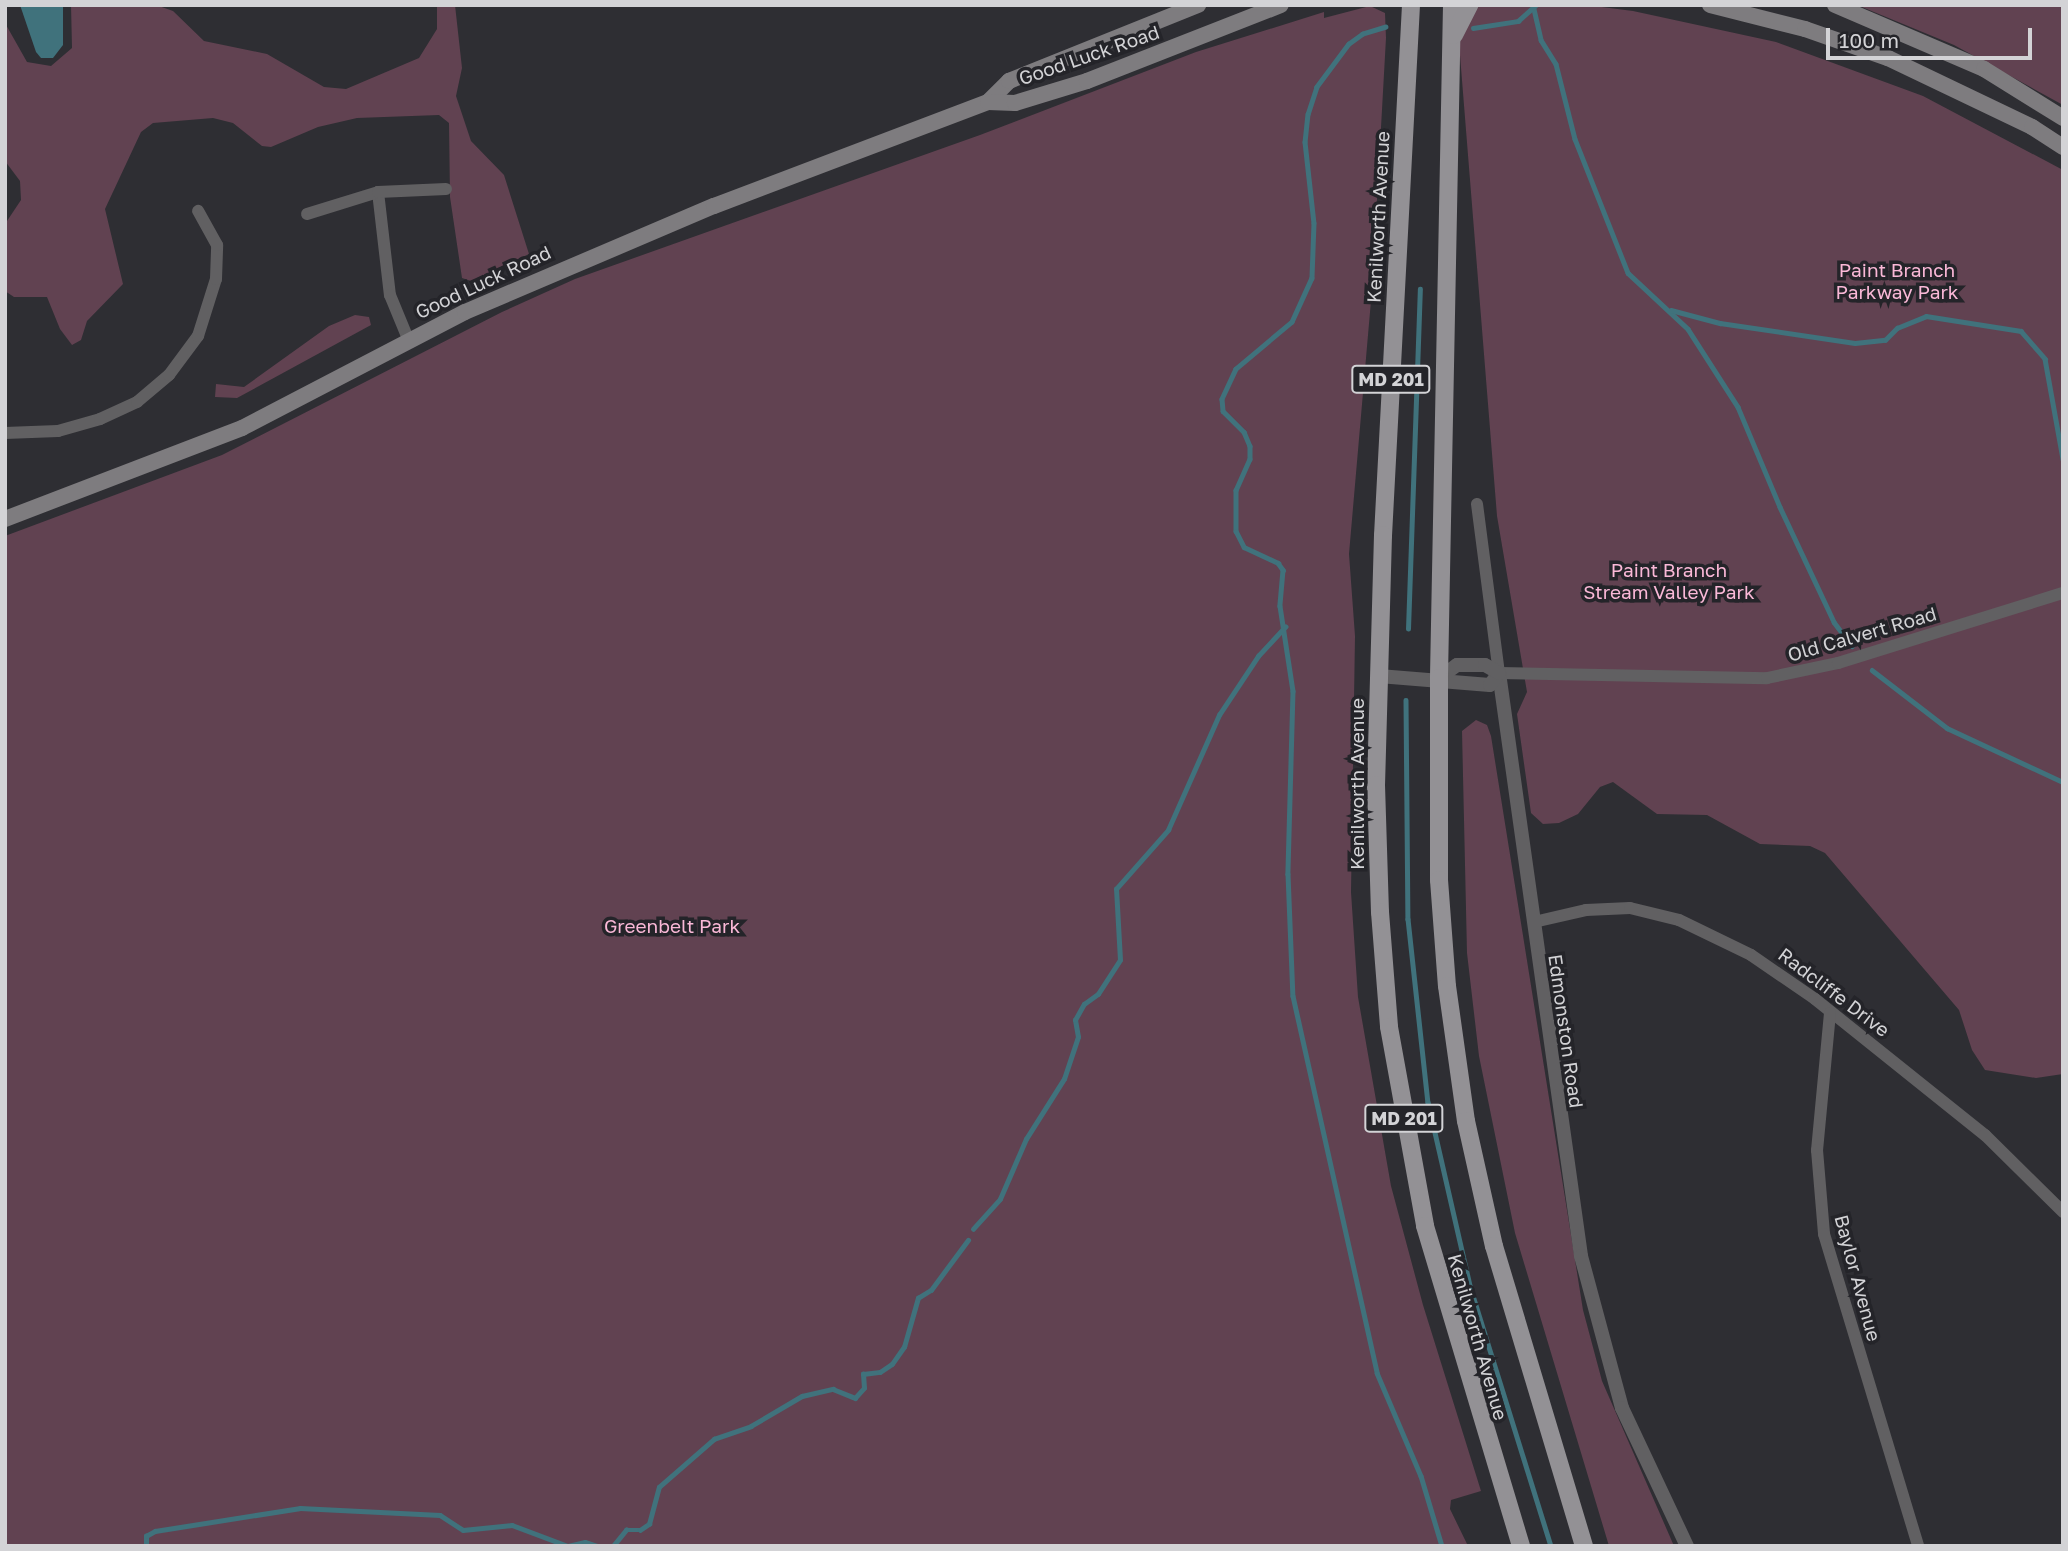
<!DOCTYPE html>
<style>
body{margin:0}
#map{position:relative;width:2068px;height:1551px;overflow:hidden;background:#2e2e33;font-family:"Golos Text",sans-serif}
div>[style]{position:absolute}
.green>*{inset:0;background:#614251}
.water>*{inset:0;background:#40727c}
.stream>*{height:4.5px;margin:-2.25px;padding:0 2.25px;transform-origin:2.25px;border-radius:2.25px;background:#40727c}
.minor>*{height:12px;margin:-6px;padding:0 6px;transform-origin:6px;border-radius:6px;background:#616062}
.tertiary>*{height:14px;margin:-7px;padding:0 7px;transform-origin:7px;border-radius:7px;background:#616062}
.secondary>*{height:16px;margin:-8px;padding:0 8px;transform-origin:8px;border-radius:8px;background:#7e7c7f}
.primary>*{height:18px;margin:-9px;padding:0 9px;transform-origin:9px;border-radius:9px;background:#939195}
span{translate:-50% -50%;white-space:nowrap;text-align:center;line-height:1.15;-webkit-text-stroke:7px #242429;paint-order:stroke}
.shield-label span{padding:2px 5px;background:#242429;border:2px solid;border-radius:5px;-webkit-text-stroke-width:0}
.shield-label{font-size:18px;color:#d3d3d6;font-weight:700}
.street-label{font-size:19px;color:#d3d3d6}
.park-label{font-size:19px;color:#fab8d7}
.frame{position:absolute;inset:0;border:7px solid #d3d3d6;pointer-events:none}
.scale{position:absolute;left:1826px;top:28px;width:206px;height:32px;box-sizing:border-box;border:4px solid #d3d3d6;border-top:0;padding-left:9px;font-size:21px;line-height:24px;white-space:nowrap;color:#d3d3d6;-webkit-text-stroke:5px #242429;paint-order:stroke}
</style>
<div id="map">
<div class="green">
<i style="clip-path:polygon(71px 5px,156px 5px,173px 11px,204px 41px,267px 54px,324px 87px,346px 89px,419px 58px,437px 29px,437px 5px,455px 5px,462px 68px,456px 96px,471px 141px,504px 175px,529px 254px,471px 281px,462px 278px,450px 197px,449px 123px,439px 115px,357px 118px,318px 127px,271px 147px,262px 146px,233px 123px,213px 118px,153px 123px,141px 132px,105px 209px,123px 284px,87px 321px,81px 340px,72px 345px,60px 329px,47px 297px,14px 297px,5px 291px,5px 224px,21px 200px,20px 181px,5px 161px,5px 23px,27px 62px,51px 66px,72px 48px)"></i>
<i style="clip-path:polygon(1470px 5px,1586px 5px,1633px 11px,1776px 42px,1923px 96px,2063px 170px,2063px 1074px,2036px 1078px,1985px 1070px,1972px 1050px,1959px 1010px,1825px 853px,1810px 846px,1760px 844px,1707px 815px,1657px 814px,1613px 782px,1600px 787px,1578px 814px,1559px 823px,1543px 824px,1531px 813px,1517px 714px,1527px 692px,1497px 516px,1457px 18px)"></i>
<i style="clip-path:polygon(1857px 5px,2063px 5px,2063px 105px,1954px 45px)"></i>
<i style="clip-path:polygon(1370px 6px,1385px 13px,1386px 38px,1372px 289px,1349px 554px,1355px 636px,1351px 892px,1358px 997px,1391px 1186px,1423px 1305px,1481px 1491px,1451px 1500px,1450px 1509px,1468px 1546px,5px 1546px,5px 536px,222px 455px,502px 312px,575px 279px,980px 135px,1196px 52px,1324px 12px,1324px 18px)"></i>
<i style="clip-path:polygon(355px 315px,369px 317px,371px 325px,237px 398px,215px 397px,216px 384px,244px 387px,329px 326px)"></i>
<i style="clip-path:polygon(1476px 720px,1487px 725px,1491px 736px,1583px 1310px,1602px 1381px,1674px 1546px,1609px 1546px,1515px 1233px,1479px 1056px,1467px 953px,1462px 731px)"></i>
</div>
<div class="water">
<i style="clip-path:polygon(20px 5px,63px 5px,63px 45px,53px 58px,41px 58px,36px 52px)"></i>
</div>
<div class="stream">
<i style="left:1534px;top:9px;width:32px;rotate:77deg"></i>
<i style="left:1541px;top:40px;width:28px;rotate:58deg"></i>
<i style="left:1556px;top:64px;width:77px;rotate:75.8deg"></i>
<i style="left:1575px;top:139px;width:144px;rotate:68.4deg"></i>
<i style="left:1628px;top:273px;width:82px;rotate:43deg"></i>
<i style="left:1688px;top:329px;width:93px;rotate:57.3deg"></i>
<i style="left:1738px;top:407px;width:108px;rotate:67.2deg"></i>
<i style="left:1780px;top:507px;width:127px;rotate:64.8deg"></i>
<i style="left:1834px;top:622px;width:30px;rotate:53deg"></i>
<i style="left:1386px;top:27px;width:24px;rotate:163deg"></i>
<i style="left:1363px;top:34px;width:17px;rotate:144deg"></i>
<i style="left:1349px;top:44px;width:54px;rotate:126.7deg"></i>
<i style="left:1317px;top:87px;width:28px;rotate:108deg"></i>
<i style="left:1308px;top:114px;width:28px;rotate:96deg"></i>
<i style="left:1305px;top:142px;width:81px;rotate:83.7deg"></i>
<i style="left:1314px;top:223px;width:55px;rotate:92.1deg"></i>
<i style="left:1312px;top:278px;width:48px;rotate:114.4deg"></i>
<i style="left:1292px;top:322px;width:73px;rotate:140deg"></i>
<i style="left:1236px;top:369px;width:33px;rotate:115deg"></i>
<i style="left:1222px;top:399px;width:12px;rotate:85deg"></i>
<i style="left:1223px;top:411px;width:30px;rotate:45deg"></i>
<i style="left:1244px;top:432px;width:15px;rotate:67deg"></i>
<i style="left:1250px;top:446px;width:13px;rotate:90deg"></i>
<i style="left:1250px;top:459px;width:34px;rotate:114deg"></i>
<i style="left:1236px;top:490px;width:41px;rotate:90deg"></i>
<i style="left:1236px;top:531px;width:18px;rotate:63deg"></i>
<i style="left:1244px;top:547px;width:38px;rotate:25deg"></i>
<i style="left:1278px;top:563px;width:9px;rotate:54deg"></i>
<i style="left:1283px;top:570px;width:36px;rotate:95deg"></i>
<i style="left:1280px;top:606px;width:86px;rotate:81.3deg"></i>
<i style="left:1293px;top:691px;width:183px;rotate:91.6deg"></i>
<i style="left:1288px;top:874px;width:122px;rotate:87.7deg"></i>
<i style="left:1293px;top:996px;width:386px;rotate:77.4deg"></i>
<i style="left:1377px;top:1373px;width:112px;rotate:66.9deg"></i>
<i style="left:1421px;top:1476px;width:73px;rotate:73.3deg"></i>
<i style="left:1473px;top:28px;width:46px;rotate:-8.8deg"></i>
<i style="left:1518px;top:21px;width:24px;rotate:-42deg"></i>
<i style="left:1671px;top:310px;width:51px;rotate:14.9deg"></i>
<i style="left:1720px;top:323px;width:136px;rotate:8.4deg"></i>
<i style="left:1855px;top:343px;width:30px;rotate:-6deg"></i>
<i style="left:1885px;top:340px;width:17px;rotate:-45deg"></i>
<i style="left:1897px;top:328px;width:31px;rotate:-22deg"></i>
<i style="left:1926px;top:316px;width:96px;rotate:9deg"></i>
<i style="left:2021px;top:331px;width:37px;rotate:49deg"></i>
<i style="left:2045px;top:359px;width:102px;rotate:79.8deg"></i>
<i style="left:1408px;top:629px;width:340px;rotate:-88deg"></i>
<i style="left:1872px;top:670px;width:95px;rotate:37.7deg"></i>
<i style="left:1947px;top:728px;width:128px;rotate:25deg"></i>
<i style="left:1406px;top:700px;width:219px;rotate:89.5deg"></i>
<i style="left:1408px;top:919px;width:184px;rotate:83.8deg"></i>
<i style="left:1428px;top:1102px;width:189px;rotate:77.1deg"></i>
<i style="left:1470px;top:1286px;width:272px;rotate:72.7deg"></i>
<i style="left:973px;top:1229px;width:40px;rotate:-48deg"></i>
<i style="left:1000px;top:1199px;width:65px;rotate:-66.6deg"></i>
<i style="left:1026px;top:1139px;width:71px;rotate:-57.7deg"></i>
<i style="left:1064px;top:1079px;width:44px;rotate:-71.6deg"></i>
<i style="left:1078px;top:1037px;width:17px;rotate:-100deg"></i>
<i style="left:1075px;top:1020px;width:18px;rotate:-61deg"></i>
<i style="left:1084px;top:1004px;width:17px;rotate:-36deg"></i>
<i style="left:1098px;top:994px;width:40px;rotate:-57.1deg"></i>
<i style="left:1120px;top:960px;width:71px;rotate:-93.2deg"></i>
<i style="left:1116px;top:889px;width:79px;rotate:-48.6deg"></i>
<i style="left:1168px;top:830px;width:126px;rotate:-66.1deg"></i>
<i style="left:1219px;top:715px;width:71px;rotate:-56.5deg"></i>
<i style="left:1258px;top:656px;width:40px;rotate:-47deg"></i>
<i style="left:146px;top:1546px;width:10px;rotate:-90deg"></i>
<i style="left:146px;top:1536px;width:10px;rotate:-29deg"></i>
<i style="left:155px;top:1531px;width:147px;rotate:-9deg"></i>
<i style="left:300px;top:1508px;width:140px;rotate:2.9deg"></i>
<i style="left:440px;top:1515px;width:27px;rotate:33deg"></i>
<i style="left:463px;top:1530px;width:49px;rotate:-5.8deg"></i>
<i style="left:512px;top:1525px;width:60px;rotate:20.6deg"></i>
<i style="left:568px;top:1546px;width:17px;rotate:-13deg"></i>
<i style="left:585px;top:1542px;width:13px;rotate:18deg"></i>
<i style="left:613px;top:1546px;width:21px;rotate:-51deg"></i>
<i style="left:626px;top:1530px;width:14px"></i>
<i style="left:640px;top:1530px;width:11px;rotate:-34deg"></i>
<i style="left:649px;top:1524px;width:38px;rotate:-75deg"></i>
<i style="left:659px;top:1487px;width:73px;rotate:-41.1deg"></i>
<i style="left:714px;top:1439px;width:39px;rotate:-19deg"></i>
<i style="left:751px;top:1426px;width:59px;rotate:-30.5deg"></i>
<i style="left:802px;top:1396px;width:32px;rotate:-13deg"></i>
<i style="left:833px;top:1389px;width:24px;rotate:22deg"></i>
<i style="left:855px;top:1398px;width:13px;rotate:-48deg"></i>
<i style="left:864px;top:1388px;width:14px;rotate:-94deg"></i>
<i style="left:863px;top:1374px;width:17px;rotate:-7deg"></i>
<i style="left:880px;top:1372px;width:14px;rotate:-34deg"></i>
<i style="left:892px;top:1364px;width:21px;rotate:-55deg"></i>
<i style="left:904px;top:1347px;width:51px;rotate:-74.1deg"></i>
<i style="left:918px;top:1298px;width:15px;rotate:-32deg"></i>
<i style="left:931px;top:1290px;width:62px;rotate:-53.5deg"></i>
</div>
<div class="minor">
<i style="left:378px;top:192px;width:104px;rotate:83.4deg"></i>
<i style="left:390px;top:295px;width:50px;rotate:67.6deg"></i>
<i style="left:307px;top:214px;width:74px;rotate:-17.2deg"></i>
<i style="left:378px;top:192px;width:68px;rotate:-2.5deg"></i>
<i style="left:5px;top:433px;width:53px;rotate:-2.2deg"></i>
<i style="left:58px;top:431px;width:44px;rotate:-15.9deg"></i>
<i style="left:100px;top:419px;width:41px;rotate:-24.7deg"></i>
<i style="left:137px;top:402px;width:42px;rotate:-40.2deg"></i>
<i style="left:169px;top:375px;width:49px;rotate:-53.4deg"></i>
<i style="left:198px;top:336px;width:60px;rotate:-72.5deg"></i>
<i style="left:216px;top:279px;width:34px;rotate:-88deg"></i>
<i style="left:217px;top:245px;width:39px;rotate:-119deg"></i>
<i style="left:1477px;top:504px;width:170px;rotate:82.6deg"></i>
<i style="left:1499px;top:673px;width:268px;rotate:1.1deg"></i>
<i style="left:1767px;top:678px;width:73px;rotate:-11.9deg"></i>
<i style="left:1838px;top:663px;width:236px;rotate:-17.3deg"></i>
<i style="left:1534px;top:922px;width:53px;rotate:-13deg"></i>
<i style="left:1586px;top:910px;width:44px;rotate:-2.6deg"></i>
<i style="left:1630px;top:908px;width:50px;rotate:13.8deg"></i>
<i style="left:1679px;top:920px;width:80px;rotate:25.9deg"></i>
<i style="left:1751px;top:955px;width:78px;rotate:34.5deg"></i>
<i style="left:1815px;top:999px;width:218px;rotate:38.7deg"></i>
<i style="left:1985px;top:1135px;width:110px;rotate:44.6deg"></i>
<i style="left:1830px;top:1013px;width:138px;rotate:95.4deg"></i>
<i style="left:1817px;top:1150px;width:84px;rotate:85.2deg"></i>
<i style="left:1824px;top:1234px;width:326px;rotate:73.2deg"></i>
</div>
<div class="tertiary">
<i style="left:1499px;top:673px;width:589px;rotate:81.99deg"></i>
<i style="left:1581px;top:1256px;width:157px;rotate:74.9deg"></i>
<i style="left:1622px;top:1408px;width:153px;rotate:64.8deg"></i>
<i style="left:1379px;top:676px;width:111px;rotate:4.6deg"></i>
<i style="left:1490px;top:685px;width:15px;rotate:-53deg"></i>
<i style="left:1439px;top:678px;width:22px;rotate:-36deg"></i>
<i style="left:1457px;top:665px;width:28px"></i>
<i style="left:1485px;top:665px;width:16px;rotate:30deg"></i>
</div>
<div class="secondary">
<i style="left:1710px;top:5px;width:98px;rotate:14.2deg"></i>
<i style="left:1805px;top:29px;width:88px;rotate:19.3deg"></i>
<i style="left:1888px;top:58px;width:160px;rotate:25.6deg"></i>
<i style="left:2032px;top:127px;width:37px;rotate:33deg"></i>
<i style="left:1835px;top:5px;width:162px;rotate:23.2deg"></i>
<i style="left:1984px;top:69px;width:93px;rotate:31.8deg"></i>
<i style="left:988px;top:102px;width:30px;rotate:-45deg"></i>
<i style="left:1009px;top:81px;width:204px;rotate:-21.9deg"></i>
<i style="left:5px;top:519px;width:254px;rotate:-21deg"></i>
<i style="left:242px;top:428px;width:251px;rotate:-27.5deg"></i>
<i style="left:465px;top:312px;width:271px;rotate:-23.1deg"></i>
<i style="left:714px;top:206px;width:293px;rotate:-20.8deg"></i>
<i style="left:988px;top:102px;width:27px;rotate:2deg"></i>
<i style="left:1015px;top:103px;width:75px;rotate:-17deg"></i>
<i style="left:1087px;top:81px;width:208px;rotate:-21.4deg"></i>
</div>
<div class="primary">
<i style="left:1411px;top:5px;width:531px;rotate:93.02deg"></i>
<i style="left:1383px;top:535px;width:250px;rotate:91.6deg"></i>
<i style="left:1376px;top:785px;width:127px;rotate:88.2deg"></i>
<i style="left:1380px;top:912px;width:115px;rotate:85.5deg"></i>
<i style="left:1389px;top:1027px;width:202px;rotate:79.7deg"></i>
<i style="left:1425px;top:1226px;width:334px;rotate:73.3deg"></i>
<i style="left:1452px;top:5px;width:673px;rotate:91.11deg"></i>
<i style="left:1439px;top:678px;width:202px;rotate:90deg"></i>
<i style="left:1439px;top:880px;width:106px;rotate:85.7deg"></i>
<i style="left:1447px;top:986px;width:136px;rotate:82deg"></i>
<i style="left:1466px;top:1121px;width:128px;rotate:77.4deg"></i>
<i style="left:1494px;top:1246px;width:313px;rotate:73.3deg"></i>
<i style="left:1454px;top:35px;width:34px;rotate:-63deg"></i>
</div>
<div class="shield-label">
<span style="left:1391px;top:379px">MD 201</span>
<span style="left:1404px;top:1118px">MD 201</span>
</div>
<div class="street-label">
<span style="left:1089px;top:55px;rotate:-19deg">Good Luck Road</span>
<span style="left:1378px;top:217px;rotate:-87deg">Kenilworth Avenue</span>
<span style="left:483px;top:282px;rotate:-25deg">Good Luck Road</span>
<span style="left:1862px;top:634px;rotate:-16deg">Old Calvert Road</span>
<span style="left:1357px;top:784px;rotate:-90deg">Kenilworth Avenue</span>
<span style="left:1834px;top:992px;rotate:37deg">Radcliffe Drive</span>
<span style="left:1566px;top:1031px;rotate:82deg">Edmonston Road</span>
<span style="left:1858px;top:1278px;rotate:75deg">Baylor Avenue</span>
<span style="left:1478px;top:1337px;rotate:74deg">Kenilworth Avenue</span>
</div>
<div class="park-label">
<span style="left:1897px;top:281px">Paint Branch<br>Parkway Park</span>
<span style="left:1669px;top:581px">Paint Branch<br>Stream Valley Park</span>
<span style="left:672px;top:926px">Greenbelt Park</span>
</div>
<div class="frame"></div>
<div class="scale">100 m</div>
</div>
